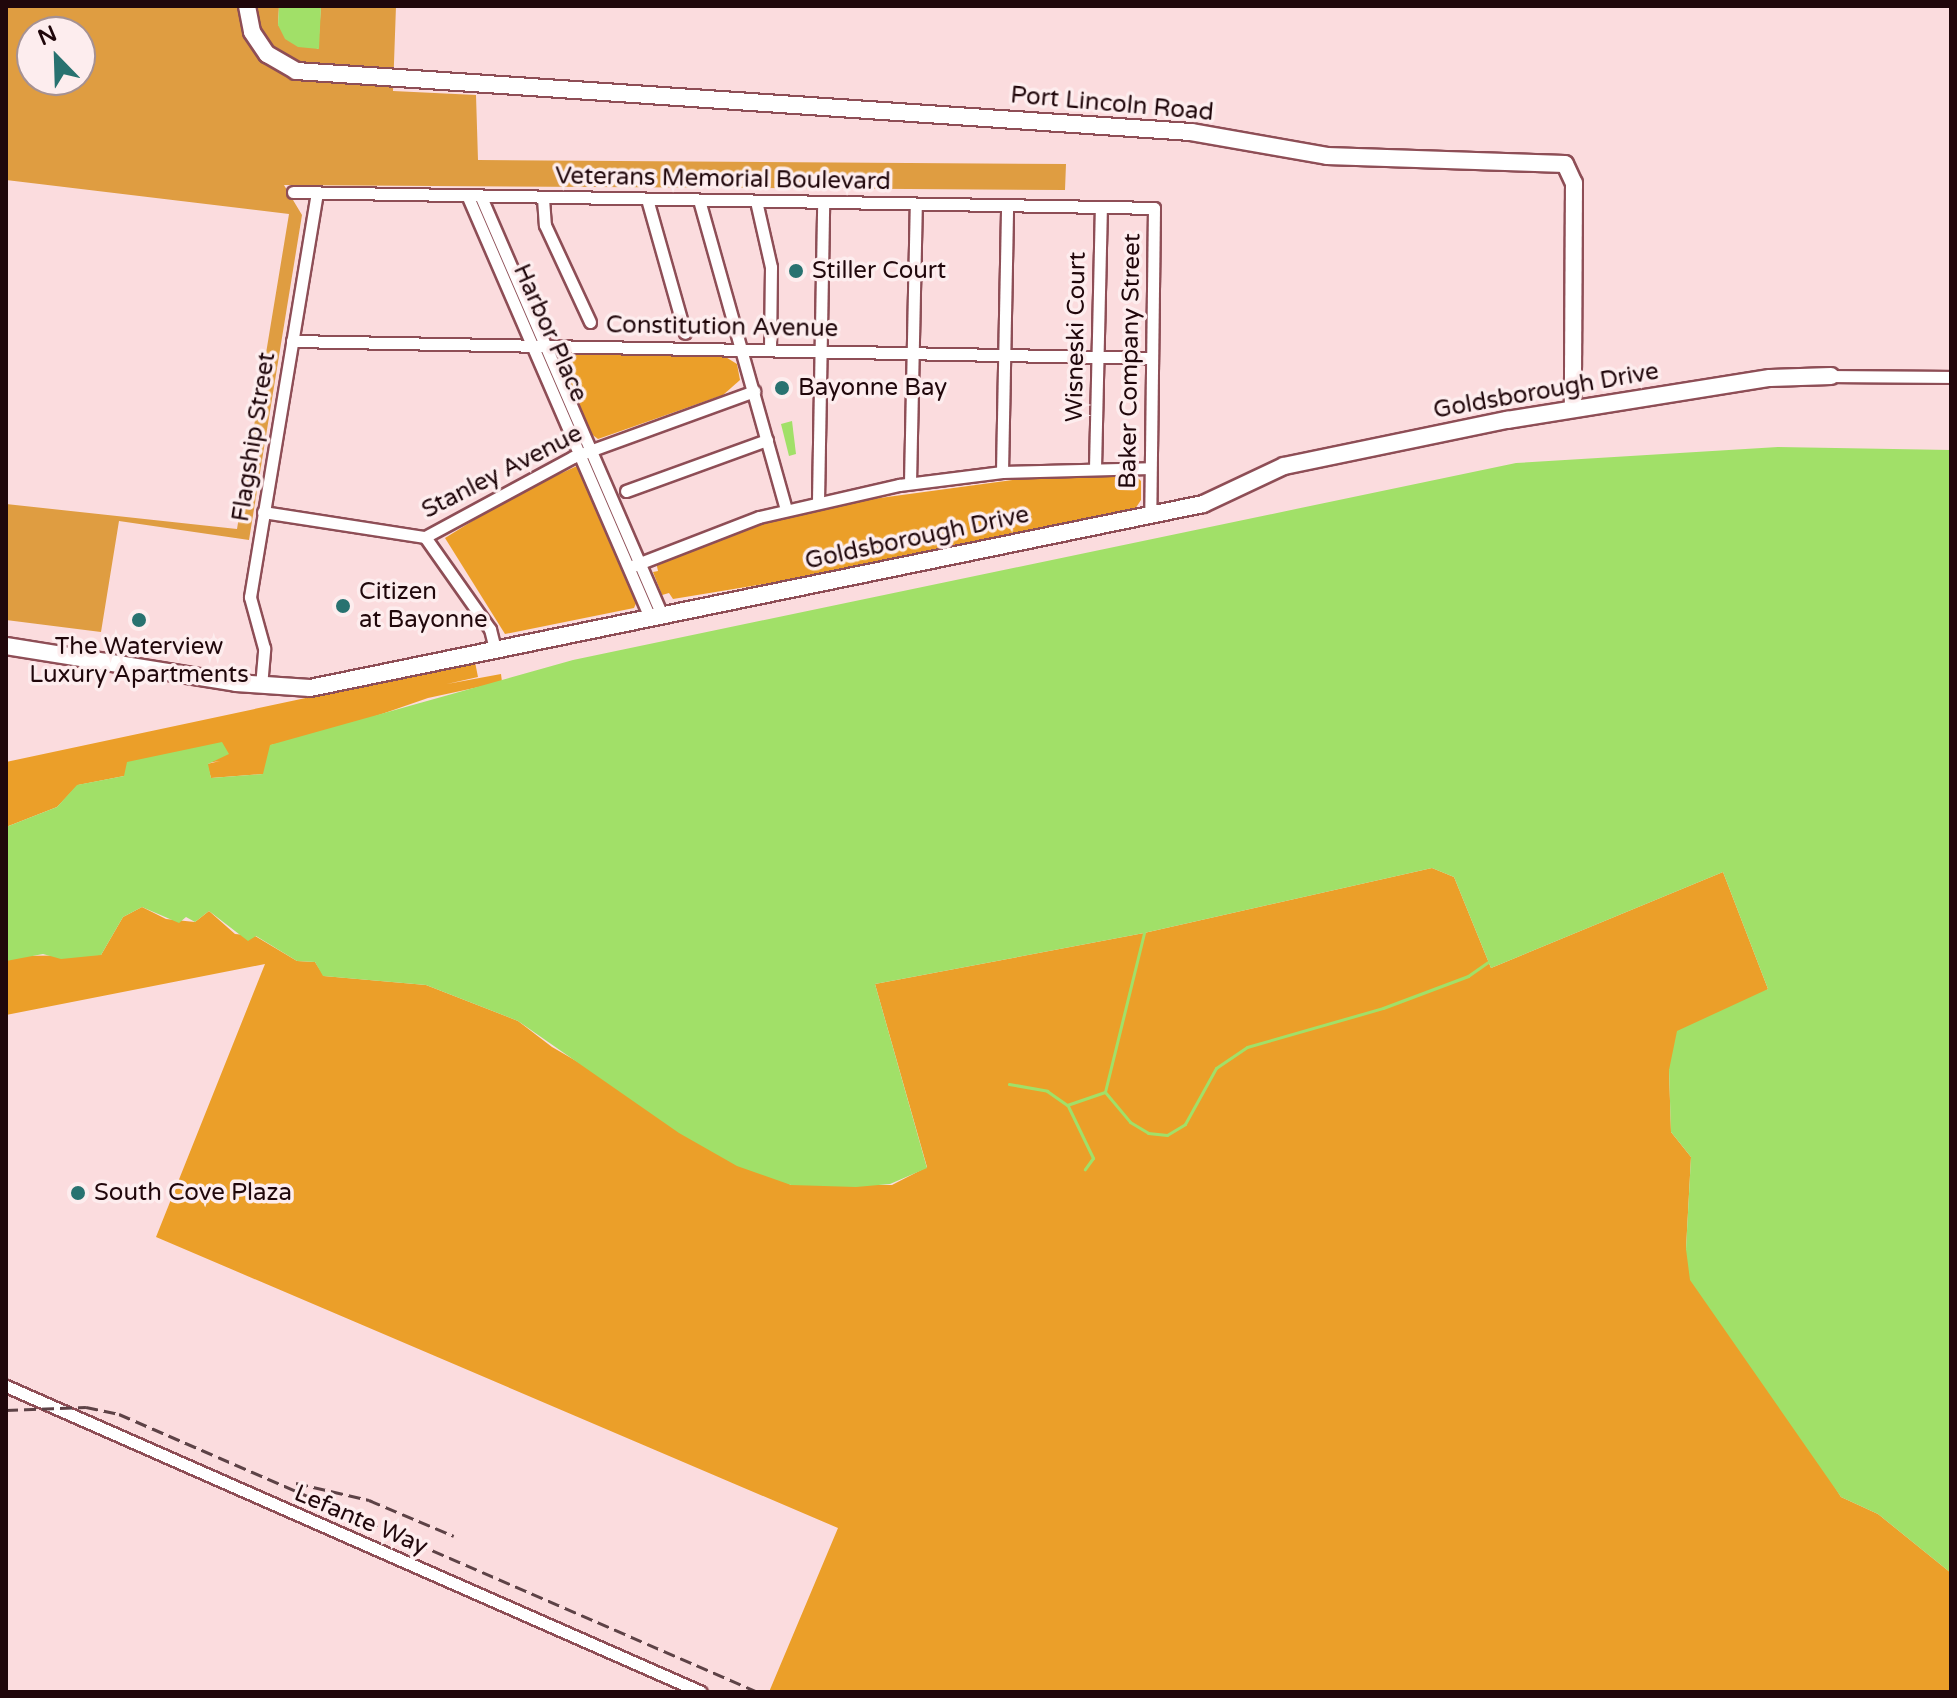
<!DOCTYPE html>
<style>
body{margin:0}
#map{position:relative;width:1957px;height:1698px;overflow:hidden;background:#fbdcde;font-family:"Varela Round",sans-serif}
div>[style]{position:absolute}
.green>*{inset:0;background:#eb9f29}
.forest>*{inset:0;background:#df9d41}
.water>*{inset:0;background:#a1e068}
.stream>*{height:3px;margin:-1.5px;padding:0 1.5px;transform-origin:1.5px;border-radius:1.5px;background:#a1e068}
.roads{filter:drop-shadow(2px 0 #8e4e56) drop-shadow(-2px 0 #8e4e56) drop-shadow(0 2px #8e4e56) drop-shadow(0 -2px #8e4e56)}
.street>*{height:11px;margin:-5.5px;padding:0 5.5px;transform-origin:5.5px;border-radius:5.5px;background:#fff}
.secondary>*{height:16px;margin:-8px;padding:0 8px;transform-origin:8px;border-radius:8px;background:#fff}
.rail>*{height:3px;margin-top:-1.5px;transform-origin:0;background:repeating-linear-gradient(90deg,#5d4246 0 12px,transparent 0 18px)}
.dots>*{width:22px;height:22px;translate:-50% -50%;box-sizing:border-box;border:4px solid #fdedee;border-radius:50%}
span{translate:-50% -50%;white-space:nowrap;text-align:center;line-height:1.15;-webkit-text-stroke:7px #fdedee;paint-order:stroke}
.street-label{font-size:24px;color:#20070b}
.poi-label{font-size:24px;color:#20070b}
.left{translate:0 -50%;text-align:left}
.frame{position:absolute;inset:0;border:8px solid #20070b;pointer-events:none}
.north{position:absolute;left:16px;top:16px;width:80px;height:80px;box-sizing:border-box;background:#fdedee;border:2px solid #a59193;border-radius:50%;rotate:337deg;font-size:22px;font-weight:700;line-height:32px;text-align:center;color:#20070b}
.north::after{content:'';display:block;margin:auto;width:28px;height:36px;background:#287270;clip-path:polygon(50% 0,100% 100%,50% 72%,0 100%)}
</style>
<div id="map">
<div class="green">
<i style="clip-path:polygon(563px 353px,724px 356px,737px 364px,740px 380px,723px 395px,598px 439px,590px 433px,558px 361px)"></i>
<i style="clip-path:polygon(577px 466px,638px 599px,634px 608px,505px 634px,445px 538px,516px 494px)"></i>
<i style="clip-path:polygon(1134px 474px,1141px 481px,1141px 500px,1135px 509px,844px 571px,673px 599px,669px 593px,662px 595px,653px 572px,658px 571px,656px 562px,751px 525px,821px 506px,1041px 476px)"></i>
<i style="clip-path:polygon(475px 662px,478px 677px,447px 684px,501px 674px,502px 682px,428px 698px,324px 734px,271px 745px,264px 774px,211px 778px,207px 764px,220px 761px,124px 776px,78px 785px,57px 807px,6px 827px,6px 762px)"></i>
<i style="clip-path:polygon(1432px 868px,1454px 877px,1491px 968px,1723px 872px,1768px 989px,1669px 1070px,1671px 1132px,1691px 1157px,1686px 1249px,1841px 1497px,1878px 1514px,1951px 1573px,1951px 1692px,769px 1692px,838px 1528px,156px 1237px,265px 964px,6px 1015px,6px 961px,13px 956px,101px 955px,123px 917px,142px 907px,166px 919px,195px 922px,209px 911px,235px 934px,255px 936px,297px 961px,315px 962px,324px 976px,426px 985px,518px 1021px,552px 1047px,791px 1185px,892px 1185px,927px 1167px,875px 984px,1144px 933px)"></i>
</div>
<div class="forest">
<i style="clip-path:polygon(evenodd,6px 6px,279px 6px,278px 25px,318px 49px,321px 6px,396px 6px,393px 91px,476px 95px,478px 160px,1066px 164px,1065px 190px,284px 185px,302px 215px,249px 540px,119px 521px,101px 632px,6px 620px,6px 504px,237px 529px,289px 214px,6px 180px,6px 6px,32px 32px,80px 32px,80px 80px,32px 80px,32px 32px)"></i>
</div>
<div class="water">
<i style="clip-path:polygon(279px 6px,321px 6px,319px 49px,298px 47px,285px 39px,278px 25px)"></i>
<i style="clip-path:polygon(792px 421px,796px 454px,789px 456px,781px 424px)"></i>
<i style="clip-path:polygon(1778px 447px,1951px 450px,1951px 1573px,1878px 1514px,1841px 1497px,1690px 1280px,1686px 1249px,1691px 1157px,1671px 1132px,1669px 1070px,1677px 1031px,1768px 989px,1723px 872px,1491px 968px,1454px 877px,1432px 868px,1144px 933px,875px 984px,927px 1168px,890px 1184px,856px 1187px,791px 1185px,737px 1166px,679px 1133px,518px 1021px,426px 985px,323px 976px,315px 962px,297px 961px,256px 936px,248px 941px,209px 911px,195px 922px,186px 917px,179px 923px,142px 907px,123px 917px,101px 955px,61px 959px,43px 954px,6px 961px,6px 827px,57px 807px,77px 785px,124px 776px,127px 762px,222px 742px,229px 754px,208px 764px,211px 778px,263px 774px,270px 745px,573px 660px,1516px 463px)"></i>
</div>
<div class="stream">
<i style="left:1144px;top:933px;width:164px;rotate:103.8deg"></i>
<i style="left:1105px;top:1092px;width:39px;rotate:50deg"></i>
<i style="left:1130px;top:1122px;width:21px;rotate:31deg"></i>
<i style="left:1148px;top:1133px;width:19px;rotate:6deg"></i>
<i style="left:1167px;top:1135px;width:21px;rotate:-31deg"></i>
<i style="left:1185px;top:1124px;width:64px;rotate:-61deg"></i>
<i style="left:1216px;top:1068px;width:37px;rotate:-34deg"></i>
<i style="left:1247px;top:1047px;width:141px;rotate:-16deg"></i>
<i style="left:1383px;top:1008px;width:91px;rotate:-20.6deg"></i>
<i style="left:1468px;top:976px;width:24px;rotate:-35deg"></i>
<i style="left:1009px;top:1084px;width:39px;rotate:10deg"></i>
<i style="left:1047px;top:1091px;width:24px;rotate:35deg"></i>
<i style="left:1067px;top:1105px;width:40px;rotate:-18.9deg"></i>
<i style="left:1068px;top:1106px;width:58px;rotate:64.3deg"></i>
<i style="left:1093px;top:1158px;width:14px;rotate:126deg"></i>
</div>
<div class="roads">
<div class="street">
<i style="left:293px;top:192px;width:861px;rotate:1.06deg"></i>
<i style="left:1154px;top:208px;width:306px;rotate:90.7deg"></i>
<i style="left:468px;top:197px;width:458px;rotate:66.6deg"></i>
<i style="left:481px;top:197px;width:456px;rotate:66.6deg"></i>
<i style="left:543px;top:198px;width:27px;rotate:86deg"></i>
<i style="left:545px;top:225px;width:107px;rotate:65.1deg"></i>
<i style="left:647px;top:199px;width:139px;rotate:74.2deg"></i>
<i style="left:699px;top:200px;width:321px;rotate:74.3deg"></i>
<i style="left:756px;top:201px;width:68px;rotate:77.2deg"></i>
<i style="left:771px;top:267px;width:83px;rotate:90.7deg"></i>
<i style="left:292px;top:341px;width:859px;rotate:1.13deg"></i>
<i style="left:1831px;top:376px;width:120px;rotate:0.5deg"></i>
<i style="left:1095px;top:468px;width:261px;rotate:-88.7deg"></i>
<i style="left:1002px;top:472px;width:266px;rotate:-88.9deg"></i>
<i style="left:910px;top:483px;width:279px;rotate:-88.8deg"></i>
<i style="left:626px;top:491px;width:150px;rotate:-19.9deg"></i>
<i style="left:818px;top:501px;width:298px;rotate:-89deg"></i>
<i style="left:263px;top:512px;width:164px;rotate:8.8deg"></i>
<i style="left:425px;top:537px;width:168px;rotate:-28.4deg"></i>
<i style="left:573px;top:457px;width:193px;rotate:-20deg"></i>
<i style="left:425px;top:537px;width:113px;rotate:54.8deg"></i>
<i style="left:490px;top:629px;width:21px;rotate:76deg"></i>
<i style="left:630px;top:567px;width:138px;rotate:-21.2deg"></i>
<i style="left:759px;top:517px;width:144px;rotate:-12.9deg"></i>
<i style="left:899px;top:485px;width:104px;rotate:-7.2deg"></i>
<i style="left:1002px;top:472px;width:148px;rotate:-1.5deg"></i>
<i style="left:261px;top:686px;width:38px;rotate:-85deg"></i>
<i style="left:264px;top:648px;width:53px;rotate:-105.4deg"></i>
<i style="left:250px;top:597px;width:410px;rotate:-80.6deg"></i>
<i style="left:6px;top:1386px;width:759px;rotate:23.76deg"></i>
</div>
<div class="secondary">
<i style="left:247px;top:6px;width:26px;rotate:79deg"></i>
<i style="left:252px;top:32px;width:27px;rotate:56deg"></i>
<i style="left:267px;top:54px;width:34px;rotate:30deg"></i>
<i style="left:296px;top:71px;width:897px;rotate:3.9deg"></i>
<i style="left:1191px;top:132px;width:138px;rotate:10deg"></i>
<i style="left:1327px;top:156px;width:238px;rotate:1.9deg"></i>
<i style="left:1565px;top:164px;width:21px;rotate:65deg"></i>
<i style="left:1574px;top:183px;width:225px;rotate:90.3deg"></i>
<i style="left:6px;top:646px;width:233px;rotate:9.1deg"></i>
<i style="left:236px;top:683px;width:74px;rotate:3.9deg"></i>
<i style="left:310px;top:688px;width:912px;rotate:-11.64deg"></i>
<i style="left:1203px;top:504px;width:89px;rotate:-25.1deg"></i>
<i style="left:1284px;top:466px;width:228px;rotate:-11.7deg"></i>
<i style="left:1507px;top:420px;width:266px;rotate:-9.1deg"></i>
<i style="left:1770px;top:378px;width:61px;rotate:-1.9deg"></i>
</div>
</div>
<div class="rail">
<i style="left:6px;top:1410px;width:80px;rotate:-2.1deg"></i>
<i style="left:86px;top:1407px;width:34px;rotate:12deg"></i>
<i style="left:119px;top:1414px;width:697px;rotate:23.51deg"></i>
<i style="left:296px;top:1483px;width:75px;rotate:13.1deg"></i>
<i style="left:369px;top:1500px;width:92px;rotate:23deg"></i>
</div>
<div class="dots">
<i style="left:796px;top:271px;background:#287270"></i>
<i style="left:782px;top:388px;background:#287270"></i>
<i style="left:343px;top:606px;background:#287270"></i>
<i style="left:139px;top:620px;background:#287270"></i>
<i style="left:78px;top:1193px;background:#287270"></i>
</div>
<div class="street-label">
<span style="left:1112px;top:104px;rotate:5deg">Port Lincoln Road</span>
<span style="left:723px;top:179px;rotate:1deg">Veterans Memorial Boulevard</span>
<span style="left:722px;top:327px;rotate:1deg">Constitution Avenue</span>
<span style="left:550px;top:333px;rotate:66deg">Harbor Place</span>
<span style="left:1076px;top:337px;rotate:-89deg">Wisneski Court</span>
<span style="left:1130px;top:361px;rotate:-89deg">Baker Company Street</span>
<span style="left:1546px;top:391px;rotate:-10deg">Goldsborough Drive</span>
<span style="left:254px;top:437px;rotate:-81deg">Flagship Street</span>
<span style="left:502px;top:472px;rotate:-27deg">Stanley Avenue</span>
<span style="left:917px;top:538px;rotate:-12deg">Goldsborough Drive</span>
<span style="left:361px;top:1520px;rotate:23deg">Lefante Way</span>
</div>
<div class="poi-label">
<span class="left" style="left:812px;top:271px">Stiller Court</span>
<span class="left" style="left:798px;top:388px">Bayonne Bay</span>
<span class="left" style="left:359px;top:606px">Citizen<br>at Bayonne</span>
<span style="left:139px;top:661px">The Waterview<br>Luxury Apartments</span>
<span class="left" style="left:94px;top:1193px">South Cove Plaza</span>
</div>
<div class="frame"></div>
<div class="north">N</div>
</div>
